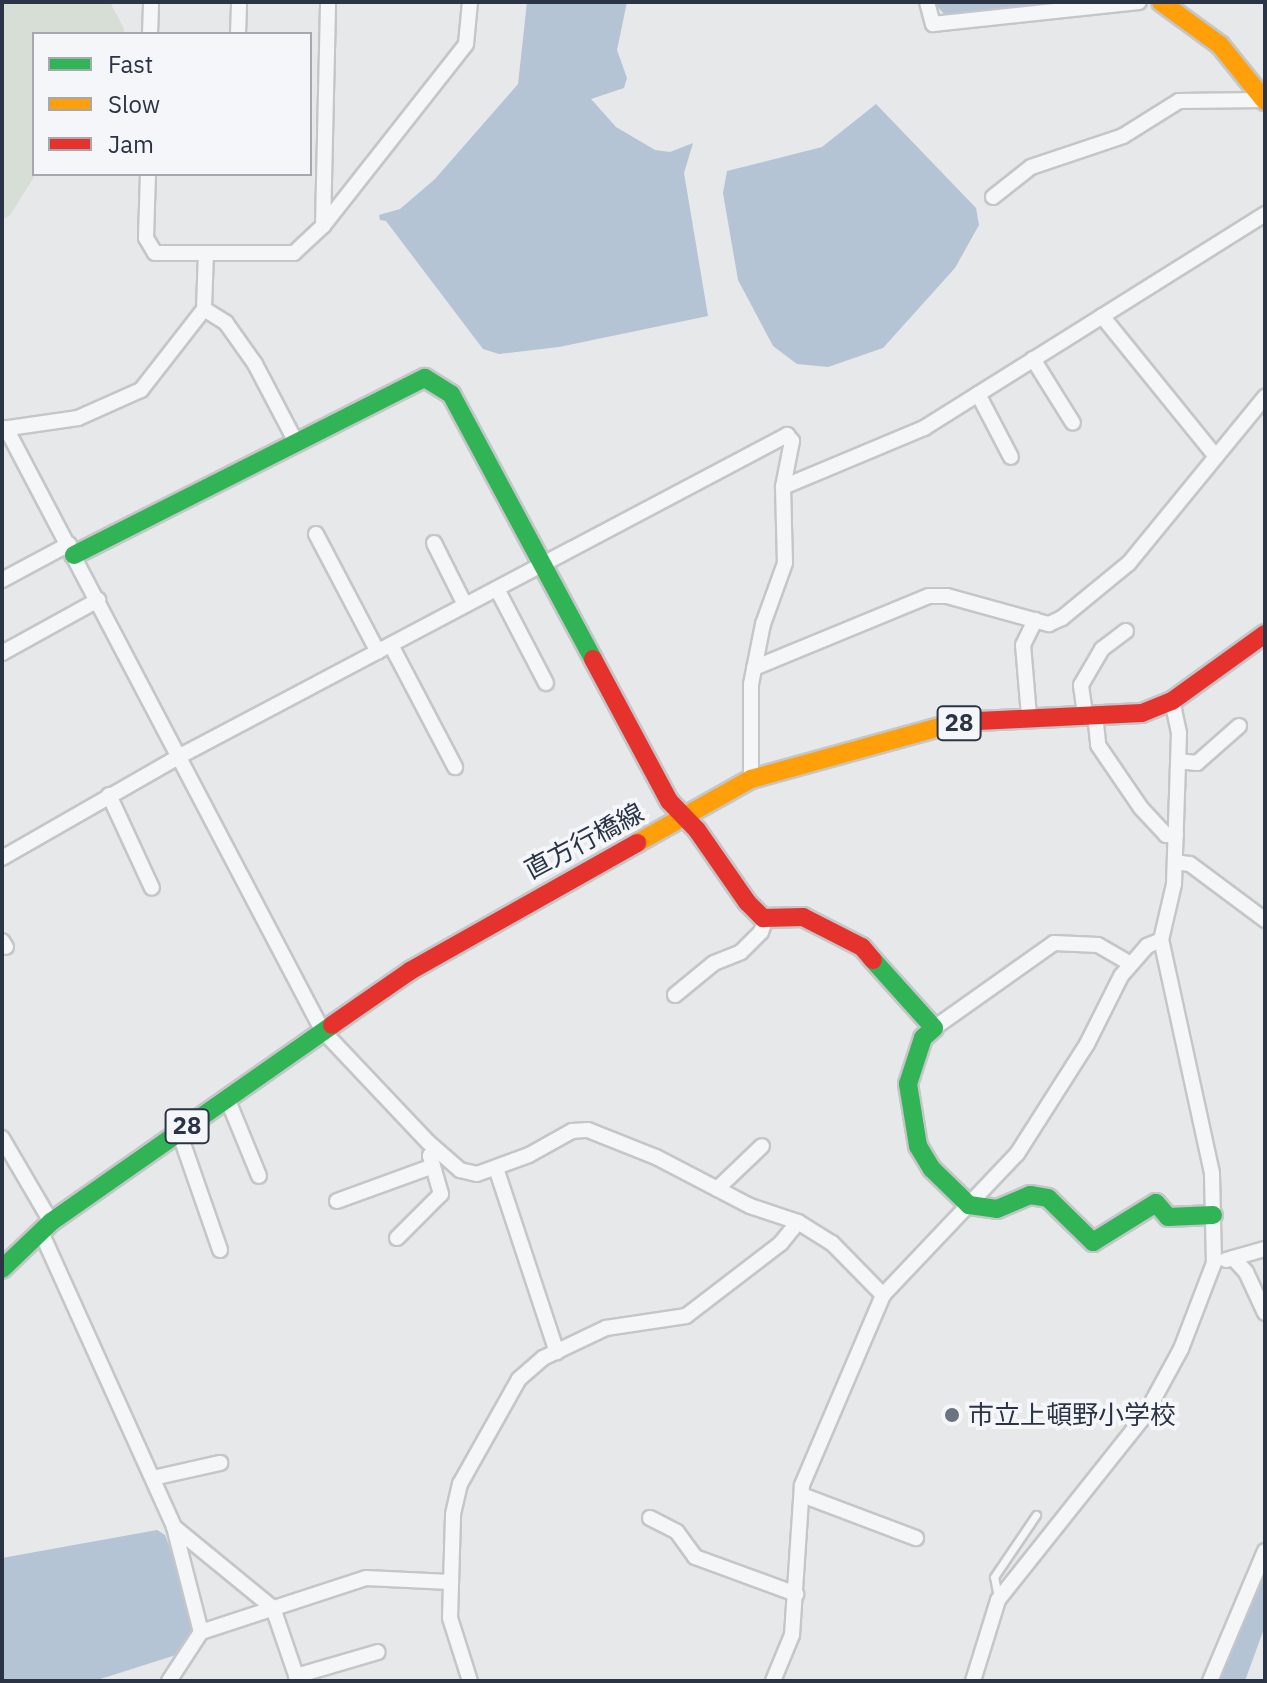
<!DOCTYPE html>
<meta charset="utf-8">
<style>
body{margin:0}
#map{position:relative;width:1267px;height:1683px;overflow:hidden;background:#e6e8ea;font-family:"IBM Plex Sans","Noto Sans JP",sans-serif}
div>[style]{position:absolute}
.green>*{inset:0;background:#d6ded6}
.water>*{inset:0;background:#b4c4d5}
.river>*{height:30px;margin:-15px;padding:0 15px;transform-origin:15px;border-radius:15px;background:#b4c4d5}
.roads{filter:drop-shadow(2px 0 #c4c6c8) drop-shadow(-2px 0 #c4c6c8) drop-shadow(0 2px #c4c6c8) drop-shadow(0 -2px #c4c6c8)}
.lane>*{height:7px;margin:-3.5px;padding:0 3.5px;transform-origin:3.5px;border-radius:3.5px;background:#f5f6f7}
.street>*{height:14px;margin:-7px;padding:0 7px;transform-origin:7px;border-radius:7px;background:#f5f6f7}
.fast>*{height:18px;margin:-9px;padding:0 9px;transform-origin:9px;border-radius:9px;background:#30b455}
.slow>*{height:18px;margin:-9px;padding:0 9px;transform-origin:9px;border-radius:9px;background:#ff9f0a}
.jam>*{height:18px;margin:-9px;padding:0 9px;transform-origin:9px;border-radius:9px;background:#e5322d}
.dots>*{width:22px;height:22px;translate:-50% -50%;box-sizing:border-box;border:4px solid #f4f6f9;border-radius:50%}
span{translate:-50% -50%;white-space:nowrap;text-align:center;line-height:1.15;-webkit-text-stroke:8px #f4f6f9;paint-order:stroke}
.shield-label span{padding:2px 6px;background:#f4f6f9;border:2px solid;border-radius:6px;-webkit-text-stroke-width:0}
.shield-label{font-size:24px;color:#2b3445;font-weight:700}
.street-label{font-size:26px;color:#2b3445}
.poi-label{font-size:26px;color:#2b3445}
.left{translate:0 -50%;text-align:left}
.frame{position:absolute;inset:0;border:4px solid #2b3445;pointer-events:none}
.legend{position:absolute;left:32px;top:32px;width:280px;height:144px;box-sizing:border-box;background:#f4f6f9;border:2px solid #a4a8b1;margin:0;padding:10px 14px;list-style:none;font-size:24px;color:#2b3445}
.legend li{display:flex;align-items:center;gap:16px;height:40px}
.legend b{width:40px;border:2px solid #a4a8b1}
</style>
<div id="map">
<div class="green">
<i style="clip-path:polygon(2px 2px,110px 2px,124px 29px,124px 34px,34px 34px,36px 174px,10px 215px,2px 220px)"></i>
</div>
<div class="water">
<i style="clip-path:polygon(527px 2px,627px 2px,617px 50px,627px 78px,624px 88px,591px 99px,616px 127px,655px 150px,670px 152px,693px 143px,684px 173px,708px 316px,559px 347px,499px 354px,483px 349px,386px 221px,380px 220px,379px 215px,400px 209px,435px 179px,518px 84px)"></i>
<i style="clip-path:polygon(933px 2px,1057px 2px,947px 17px)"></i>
<i style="clip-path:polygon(876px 104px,976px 208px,979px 225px,955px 268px,883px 348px,828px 367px,797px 364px,773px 346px,738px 280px,723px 193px,727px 171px,822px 147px)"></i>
<i style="clip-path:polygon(157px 1530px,165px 1535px,195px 1614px,194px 1632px,176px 1655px,94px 1681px,2px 1681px,2px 1558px)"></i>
</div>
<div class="river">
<i style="left:1229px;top:1681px;width:105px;rotate:-70deg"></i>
</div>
<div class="roads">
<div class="lane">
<i style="left:998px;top:1597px;width:20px;rotate:-101deg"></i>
<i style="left:994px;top:1577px;width:75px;rotate:-55.9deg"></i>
</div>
<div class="street">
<i style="left:927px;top:2px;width:23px;rotate:75deg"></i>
<i style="left:933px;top:24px;width:207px;rotate:-6.1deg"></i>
<i style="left:150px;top:34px;width:32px;rotate:-88deg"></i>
<i style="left:238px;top:34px;width:32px;rotate:-88deg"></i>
<i style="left:148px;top:174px;width:64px;rotate:91.8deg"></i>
<i style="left:146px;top:238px;width:17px;rotate:59deg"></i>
<i style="left:155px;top:253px;width:139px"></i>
<i style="left:294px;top:253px;width:40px;rotate:-43deg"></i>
<i style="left:323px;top:226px;width:231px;rotate:-51.8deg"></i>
<i style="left:466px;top:44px;width:42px;rotate:-84.6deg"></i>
<i style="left:993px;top:197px;width:48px;rotate:-38.3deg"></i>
<i style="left:1031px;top:167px;width:97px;rotate:-18.6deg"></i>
<i style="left:1123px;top:136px;width:66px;rotate:-32deg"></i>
<i style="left:1179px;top:101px;width:85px;rotate:-0.7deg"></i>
<i style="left:323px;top:226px;width:224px;rotate:-88.7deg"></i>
<i style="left:204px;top:309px;width:26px;rotate:32deg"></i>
<i style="left:226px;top:323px;width:50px;rotate:54.7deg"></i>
<i style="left:255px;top:364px;width:88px;rotate:62.3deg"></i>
<i style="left:204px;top:309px;width:56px;rotate:-88deg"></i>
<i style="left:1102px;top:316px;width:181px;rotate:51deg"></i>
<i style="left:1033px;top:359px;width:75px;rotate:58deg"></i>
<i style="left:978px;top:394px;width:71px;rotate:62.4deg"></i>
<i style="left:6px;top:428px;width:680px;rotate:62.3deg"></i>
<i style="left:322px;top:1030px;width:154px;rotate:46.6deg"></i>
<i style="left:428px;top:1142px;width:43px;rotate:41.2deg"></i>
<i style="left:460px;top:1170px;width:17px;rotate:13deg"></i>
<i style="left:477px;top:1174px;width:55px;rotate:-20.1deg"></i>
<i style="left:529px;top:1155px;width:49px;rotate:-29.2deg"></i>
<i style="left:572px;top:1131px;width:16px;rotate:-4deg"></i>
<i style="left:588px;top:1130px;width:73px;rotate:21.7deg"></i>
<i style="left:656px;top:1157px;width:106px;rotate:27.5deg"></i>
<i style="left:750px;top:1206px;width:51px;rotate:18.4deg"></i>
<i style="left:798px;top:1222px;width:40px;rotate:32deg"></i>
<i style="left:832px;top:1243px;width:73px;rotate:45.6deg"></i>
<i style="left:2px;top:429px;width:77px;rotate:-8.2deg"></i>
<i style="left:78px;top:418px;width:69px;rotate:-24deg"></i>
<i style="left:141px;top:390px;width:103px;rotate:-52.1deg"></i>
<i style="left:783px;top:487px;width:153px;rotate:-22.7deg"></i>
<i style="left:924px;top:428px;width:403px;rotate:-32.1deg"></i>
<i style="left:316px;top:534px;width:133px;rotate:62.3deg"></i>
<i style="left:434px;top:543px;width:69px;rotate:63.4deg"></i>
<i style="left:2px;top:580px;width:76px;rotate:-28.2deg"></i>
<i style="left:497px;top:589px;width:106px;rotate:62.5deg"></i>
<i style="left:391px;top:645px;width:138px;rotate:62.3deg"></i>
<i style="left:2px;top:653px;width:110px;rotate:-28.9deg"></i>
<i style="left:754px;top:668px;width:189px;rotate:-22.4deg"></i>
<i style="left:929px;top:596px;width:18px"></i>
<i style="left:947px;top:596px;width:106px;rotate:15.4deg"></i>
<i style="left:1049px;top:624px;width:14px;rotate:-25deg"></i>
<i style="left:1062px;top:618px;width:87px;rotate:-39.4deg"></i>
<i style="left:1129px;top:563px;width:215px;rotate:-50.7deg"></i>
<i style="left:1085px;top:714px;width:29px;rotate:-98deg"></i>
<i style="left:1081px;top:685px;width:42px;rotate:-59.7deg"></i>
<i style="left:1102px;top:649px;width:30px;rotate:-37deg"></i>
<i style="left:1095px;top:714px;width:31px;rotate:84deg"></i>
<i style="left:1098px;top:745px;width:76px;rotate:55.7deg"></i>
<i style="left:1141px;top:808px;width:37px;rotate:47deg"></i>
<i style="left:1166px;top:835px;width:10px"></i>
<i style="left:1029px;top:716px;width:71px;rotate:-94.8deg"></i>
<i style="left:1023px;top:645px;width:28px;rotate:-64deg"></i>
<i style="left:1178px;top:761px;width:19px;rotate:6deg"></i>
<i style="left:1197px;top:763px;width:56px;rotate:-41.4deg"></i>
<i style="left:109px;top:795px;width:102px;rotate:65.2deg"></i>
<i style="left:2px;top:858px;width:205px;rotate:-29.8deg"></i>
<i style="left:180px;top:756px;width:687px;rotate:-27.87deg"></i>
<i style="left:787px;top:435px;width:8px;rotate:50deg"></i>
<i style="left:792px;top:441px;width:47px;rotate:101.1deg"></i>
<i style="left:783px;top:487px;width:76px;rotate:88.5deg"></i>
<i style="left:785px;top:563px;width:65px;rotate:109.8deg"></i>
<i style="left:763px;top:624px;width:61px;rotate:101.3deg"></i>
<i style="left:751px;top:684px;width:95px;rotate:90deg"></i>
<i style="left:1175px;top:862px;width:15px;rotate:8deg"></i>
<i style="left:1190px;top:864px;width:94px;rotate:36.7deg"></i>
<i style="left:2px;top:941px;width:7px;rotate:56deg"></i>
<i style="left:675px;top:995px;width:50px;rotate:-39.4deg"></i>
<i style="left:714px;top:963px;width:29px;rotate:-22deg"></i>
<i style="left:741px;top:952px;width:28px;rotate:-45deg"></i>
<i style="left:761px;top:932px;width:15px;rotate:-70deg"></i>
<i style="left:934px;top:1028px;width:147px;rotate:-35.3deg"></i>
<i style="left:1054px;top:943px;width:44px;rotate:2.6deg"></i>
<i style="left:1098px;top:945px;width:38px;rotate:30deg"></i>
<i style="left:227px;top:1098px;width:84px;rotate:67.7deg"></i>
<i style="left:179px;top:1132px;width:125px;rotate:70.8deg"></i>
<i style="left:2px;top:1138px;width:97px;rotate:59.7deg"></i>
<i style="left:496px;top:1168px;width:194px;rotate:71.7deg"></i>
<i style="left:717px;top:1189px;width:62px;rotate:-43.7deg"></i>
<i style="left:337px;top:1201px;width:102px;rotate:-20deg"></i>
<i style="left:41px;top:1232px;width:324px;rotate:65.7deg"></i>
<i style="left:174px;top:1527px;width:128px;rotate:39.3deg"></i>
<i style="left:273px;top:1608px;width:77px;rotate:71.1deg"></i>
<i style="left:397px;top:1238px;width:62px;rotate:-45deg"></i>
<i style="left:441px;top:1194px;width:40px;rotate:-106deg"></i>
<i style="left:430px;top:1156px;width:9px;rotate:-58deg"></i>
<i style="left:1233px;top:1258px;width:19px;rotate:47deg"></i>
<i style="left:1246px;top:1272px;width:45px;rotate:65.1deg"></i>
<i style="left:1226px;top:1260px;width:41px;rotate:-15.8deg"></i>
<i style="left:153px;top:1478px;width:69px;rotate:-12.6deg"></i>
<i style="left:802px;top:1495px;width:122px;rotate:20.7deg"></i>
<i style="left:650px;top:1518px;width:30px;rotate:27deg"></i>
<i style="left:677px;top:1532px;width:31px;rotate:54deg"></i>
<i style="left:695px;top:1557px;width:108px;rotate:20.1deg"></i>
<i style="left:174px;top:1527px;width:108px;rotate:75.6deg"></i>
<i style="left:296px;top:1676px;width:85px;rotate:-16.3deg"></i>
<i style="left:169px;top:1681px;width:59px;rotate:-56.9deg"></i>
<i style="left:201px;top:1632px;width:174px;rotate:-18.1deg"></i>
<i style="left:366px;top:1578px;width:84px;rotate:2.7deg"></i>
<i style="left:470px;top:1681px;width:66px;rotate:-107.6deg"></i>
<i style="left:450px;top:1618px;width:104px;rotate:-88.3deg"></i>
<i style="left:453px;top:1514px;width:31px;rotate:-77deg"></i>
<i style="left:460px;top:1484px;width:120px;rotate:-60.7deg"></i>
<i style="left:519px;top:1379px;width:32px;rotate:-41deg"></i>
<i style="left:543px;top:1358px;width:70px;rotate:-25.5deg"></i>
<i style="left:606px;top:1328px;width:81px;rotate:-8.5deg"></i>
<i style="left:686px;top:1316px;width:120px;rotate:-37.5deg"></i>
<i style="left:781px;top:1243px;width:27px;rotate:-51deg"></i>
<i style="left:773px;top:1681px;width:50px;rotate:-67.6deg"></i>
<i style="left:792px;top:1635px;width:150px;rotate:-86.2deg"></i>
<i style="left:802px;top:1485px;width:207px;rotate:-66.9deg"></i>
<i style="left:883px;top:1295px;width:195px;rotate:-46.5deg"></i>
<i style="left:1017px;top:1154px;width:130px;rotate:-57.5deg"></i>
<i style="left:1087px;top:1044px;width:76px;rotate:-63.4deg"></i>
<i style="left:1121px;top:976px;width:40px;rotate:-49deg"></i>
<i style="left:1147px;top:946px;width:15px;rotate:-23deg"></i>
<i style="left:973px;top:1681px;width:85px;rotate:-72.8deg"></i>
<i style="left:998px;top:1600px;width:236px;rotate:-51.5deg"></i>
<i style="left:1145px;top:1415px;width:75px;rotate:-61.4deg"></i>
<i style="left:1181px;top:1349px;width:92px;rotate:-69deg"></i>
<i style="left:1214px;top:1263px;width:90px;rotate:-91.3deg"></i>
<i style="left:1212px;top:1173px;width:239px;rotate:-102.3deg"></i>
<i style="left:1161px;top:940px;width:57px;rotate:-76.9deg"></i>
<i style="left:1174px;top:884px;width:151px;rotate:-88.1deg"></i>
<i style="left:1179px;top:733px;width:33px;rotate:-102deg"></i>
<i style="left:1210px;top:1681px;width:141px;rotate:-67.1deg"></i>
</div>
<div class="fast">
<i style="left:74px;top:555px;width:393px;rotate:-26.8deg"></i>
<i style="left:425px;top:378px;width:31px;rotate:32deg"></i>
<i style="left:451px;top:394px;width:301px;rotate:61.8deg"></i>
<i style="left:873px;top:960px;width:91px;rotate:48.1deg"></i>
<i style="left:934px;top:1028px;width:15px;rotate:138deg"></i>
<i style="left:923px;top:1038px;width:48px;rotate:108.1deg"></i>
<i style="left:908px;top:1084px;width:63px;rotate:80.8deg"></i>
<i style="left:918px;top:1146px;width:27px;rotate:59deg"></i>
<i style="left:932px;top:1169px;width:52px;rotate:44.2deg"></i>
<i style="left:969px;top:1205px;width:28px;rotate:8deg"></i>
<i style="left:997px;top:1209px;width:36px;rotate:-23deg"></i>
<i style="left:1030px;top:1195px;width:18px;rotate:9deg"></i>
<i style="left:1048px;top:1198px;width:63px;rotate:44.4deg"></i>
<i style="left:1093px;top:1242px;width:74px;rotate:-31.8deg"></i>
<i style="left:1156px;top:1203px;width:18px;rotate:49deg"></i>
<i style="left:1168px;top:1217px;width:45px;rotate:-2.5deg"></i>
<i style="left:2px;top:1269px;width:68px;rotate:-43.8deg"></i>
<i style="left:51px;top:1222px;width:343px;rotate:-35deg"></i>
</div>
<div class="slow">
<i style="left:1161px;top:2px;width:73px;rotate:36.1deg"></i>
<i style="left:1220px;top:45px;width:72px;rotate:51.2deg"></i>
<i style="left:637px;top:843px;width:131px;rotate:-29.3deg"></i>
<i style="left:751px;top:779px;width:206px;rotate:-15.4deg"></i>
<i style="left:950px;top:724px;width:28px;rotate:-6deg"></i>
</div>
<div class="jam">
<i style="left:593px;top:659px;width:161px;rotate:61.8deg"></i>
<i style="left:669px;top:801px;width:40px;rotate:46deg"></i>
<i style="left:697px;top:830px;width:88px;rotate:55.2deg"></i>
<i style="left:747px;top:902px;width:23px;rotate:45deg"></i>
<i style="left:763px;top:918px;width:40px;rotate:-1.4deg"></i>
<i style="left:803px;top:917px;width:66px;rotate:27deg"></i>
<i style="left:862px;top:947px;width:17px;rotate:50deg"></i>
<i style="left:978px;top:721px;width:164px;rotate:-2.8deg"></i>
<i style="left:1142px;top:713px;width:32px;rotate:-22deg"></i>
<i style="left:1172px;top:701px;width:115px;rotate:-35.8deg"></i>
<i style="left:332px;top:1025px;width:95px;rotate:-34.7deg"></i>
<i style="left:410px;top:971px;width:261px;rotate:-29.4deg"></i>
</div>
</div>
<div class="dots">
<i style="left:952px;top:1415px;background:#6c737f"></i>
</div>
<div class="shield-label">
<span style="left:959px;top:723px">28</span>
<span style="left:187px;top:1126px">28</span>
</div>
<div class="street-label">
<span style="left:584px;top:841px;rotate:-28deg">直方行橋線</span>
</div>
<div class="poi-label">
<span class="left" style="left:968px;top:1415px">市立上頓野小学校</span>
</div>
<div class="frame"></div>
<ul class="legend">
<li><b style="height:10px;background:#30b455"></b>Fast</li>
<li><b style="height:10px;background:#ff9f0a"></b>Slow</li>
<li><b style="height:10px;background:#e5322d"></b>Jam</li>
</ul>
</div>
